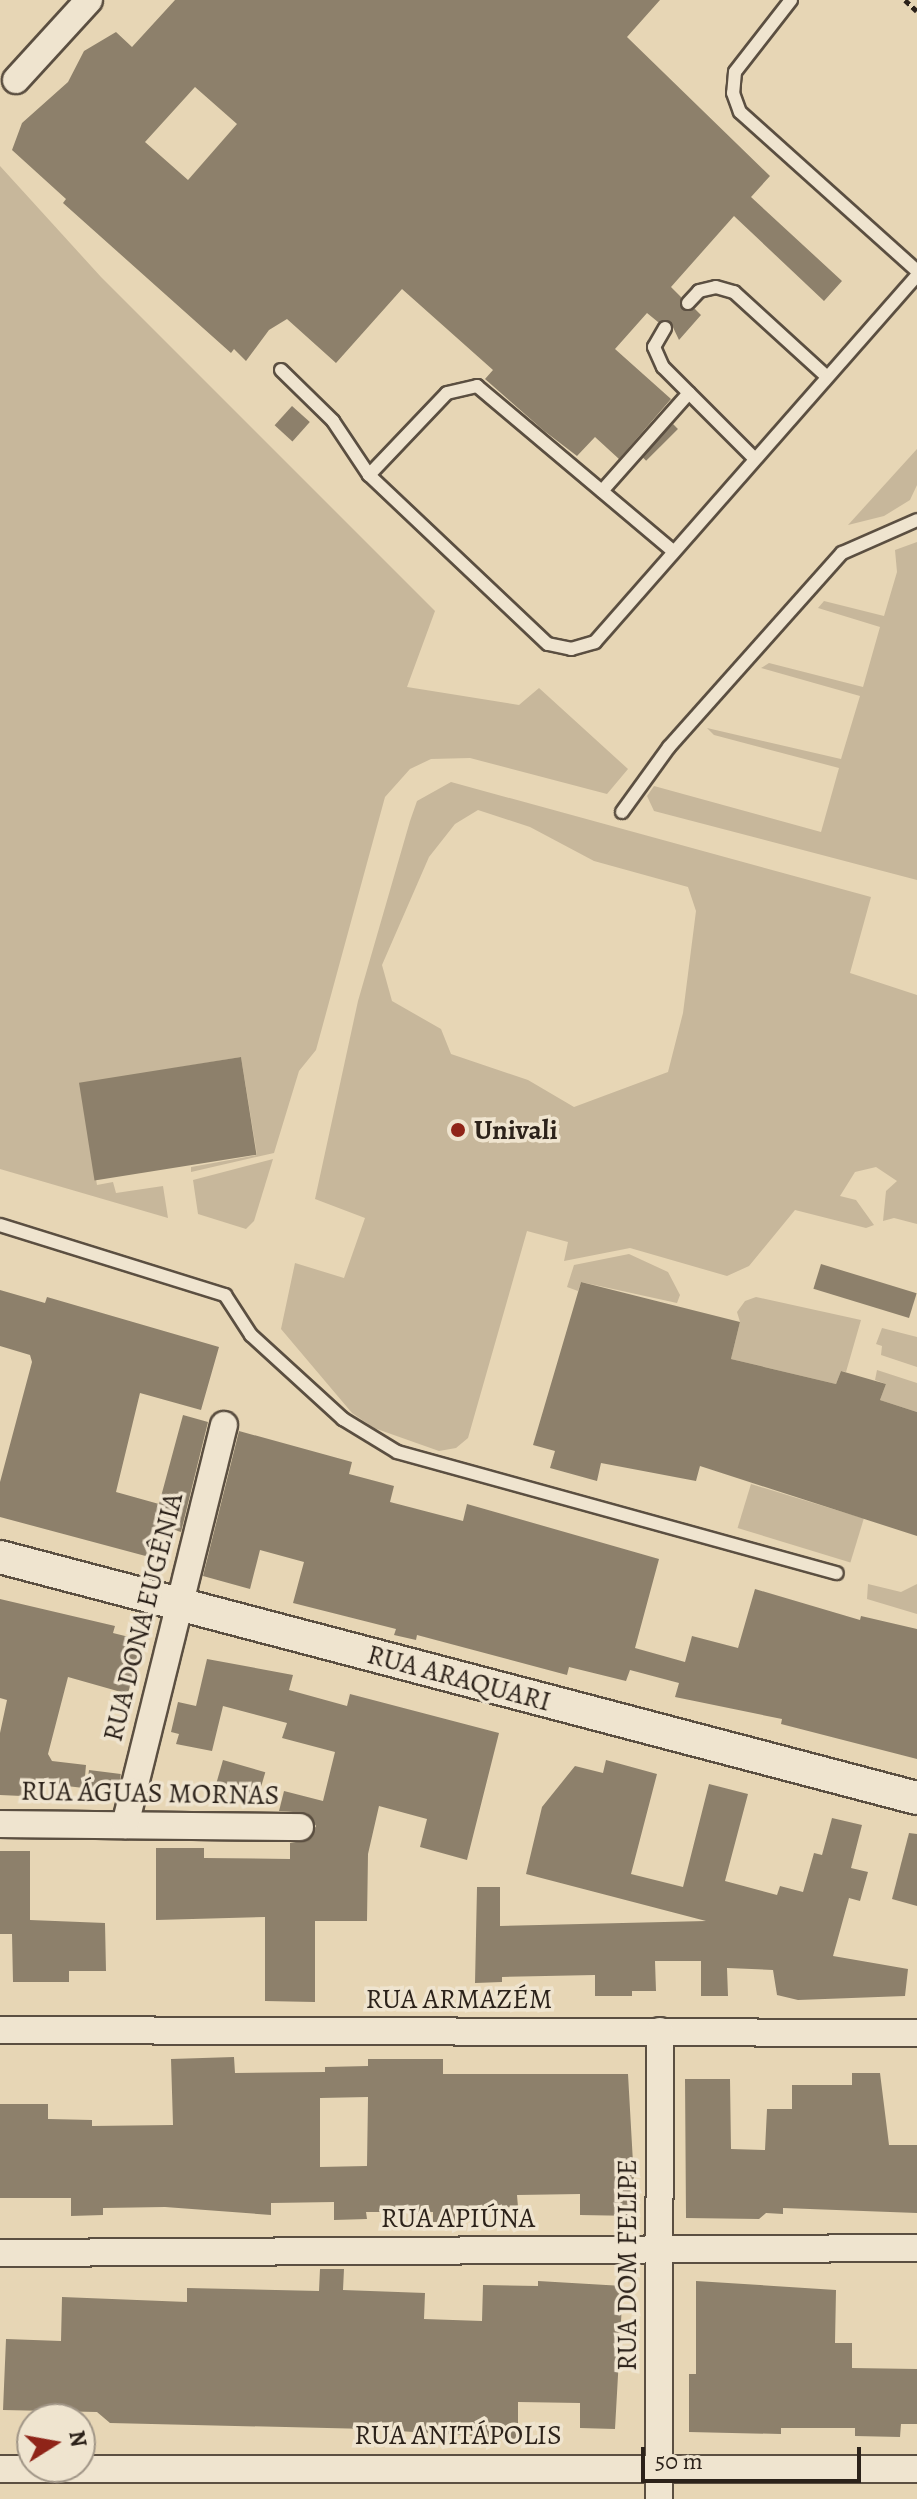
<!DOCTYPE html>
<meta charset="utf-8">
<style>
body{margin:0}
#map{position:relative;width:917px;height:2499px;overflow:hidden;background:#e7d6b5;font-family:Alegreya,serif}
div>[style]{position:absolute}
.green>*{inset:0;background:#c7b79b;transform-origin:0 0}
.building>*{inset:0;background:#8d806b;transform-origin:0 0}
.path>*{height:5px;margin-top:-2.5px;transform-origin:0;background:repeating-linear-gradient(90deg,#2c221a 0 6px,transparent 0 10px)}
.roads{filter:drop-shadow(2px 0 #5b4f41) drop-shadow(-2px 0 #5b4f41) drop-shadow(0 2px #5b4f41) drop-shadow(0 -2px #5b4f41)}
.service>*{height:12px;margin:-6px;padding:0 6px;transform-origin:6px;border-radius:6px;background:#efe4cf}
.minor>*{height:26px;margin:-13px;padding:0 13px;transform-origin:13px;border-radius:13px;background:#efe4cf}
.tertiary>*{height:32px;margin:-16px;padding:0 16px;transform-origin:16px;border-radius:16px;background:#efe4cf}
.dots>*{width:22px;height:22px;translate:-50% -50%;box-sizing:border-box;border:4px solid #efe4cf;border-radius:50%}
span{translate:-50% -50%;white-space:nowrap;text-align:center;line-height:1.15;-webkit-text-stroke:7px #efe4cf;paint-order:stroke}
.poi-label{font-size:28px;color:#2c221a;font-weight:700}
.left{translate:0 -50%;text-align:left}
.street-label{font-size:28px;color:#2c221a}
.north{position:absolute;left:16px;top:2403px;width:80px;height:80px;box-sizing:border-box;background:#efe4cf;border:2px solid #a19687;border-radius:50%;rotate:79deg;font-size:22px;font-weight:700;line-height:32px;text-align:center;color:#2c221a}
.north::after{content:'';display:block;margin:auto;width:28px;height:36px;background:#8f2418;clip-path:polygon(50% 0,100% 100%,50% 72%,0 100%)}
.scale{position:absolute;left:641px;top:2447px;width:220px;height:36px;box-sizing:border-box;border:4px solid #2c221a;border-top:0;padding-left:10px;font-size:24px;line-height:28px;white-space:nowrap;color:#2c221a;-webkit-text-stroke:6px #efe4cf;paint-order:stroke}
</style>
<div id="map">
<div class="green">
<i style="clip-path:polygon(0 166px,101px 277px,435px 611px,407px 687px,519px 705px,539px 688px,628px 769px,607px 794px,470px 758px,431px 759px,410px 769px,385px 797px,316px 1050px,299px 1071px,274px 1153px,191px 1172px,191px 1167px,257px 1155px,241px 1057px,80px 1084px,97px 1185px,113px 1182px,116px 1193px,163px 1186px,168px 1218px,0 1169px)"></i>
<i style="clip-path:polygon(917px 449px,917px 485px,910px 500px,884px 516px,848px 525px)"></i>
<i style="clip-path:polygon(917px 542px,917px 880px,654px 811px,647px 796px,654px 786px,821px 832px,839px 768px,714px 735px,707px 728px,841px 759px,860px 696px,761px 668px,769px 663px,863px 687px,880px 627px,818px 608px,824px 601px,884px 616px,897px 572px,895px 550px)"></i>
<i style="clip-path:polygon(evenodd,451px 782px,871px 897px,850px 973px,917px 995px,917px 1224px,894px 1218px,883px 1221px,886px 1191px,897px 1181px,876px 1167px,855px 1172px,840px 1196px,856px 1200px,874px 1225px,866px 1228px,795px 1210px,749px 1266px,727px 1276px,630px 1248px,564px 1261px,568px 1242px,527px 1231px,468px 1438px,456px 1448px,439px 1451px,374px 1428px,352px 1413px,281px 1329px,295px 1263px,344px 1278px,365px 1218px,315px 1199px,358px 1001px,410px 821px,417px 801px,451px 782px,478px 810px,530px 827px,594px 861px,688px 887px,696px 911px,683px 1013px,668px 1072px,574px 1107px,528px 1080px,451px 1054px,441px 1029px,392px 1001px,382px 965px,429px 857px,455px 824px,478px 810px)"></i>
<i style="clip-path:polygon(273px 1159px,254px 1221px,246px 1229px,198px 1214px,193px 1180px)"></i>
<i style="clip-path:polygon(629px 1254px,668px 1272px,680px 1295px,677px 1303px,581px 1282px,578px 1291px,567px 1287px,574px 1265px)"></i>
<i style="clip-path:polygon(756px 1297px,861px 1320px,846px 1372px,841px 1371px,836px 1384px,731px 1359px,740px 1322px,737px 1312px,745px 1301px)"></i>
<i style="clip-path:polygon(882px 1328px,917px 1337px,917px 1367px,881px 1355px,882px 1346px,876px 1344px)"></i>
<i style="clip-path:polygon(877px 1370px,917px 1383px,917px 1412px,880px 1400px,886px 1384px,875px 1380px)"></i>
<i style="left:751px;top:1484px;width:118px;height:46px;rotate:17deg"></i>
<i style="clip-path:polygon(868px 1584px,901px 1592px,917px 1584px,917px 1614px,867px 1599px)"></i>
</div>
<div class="building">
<i style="clip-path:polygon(evenodd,175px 0,660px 0,627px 37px,770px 176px,751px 197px,842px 281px,824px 301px,734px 216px,671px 287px,681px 297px,683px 310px,695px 309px,701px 315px,679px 340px,670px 321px,658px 322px,647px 313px,615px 349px,671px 399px,619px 459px,595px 437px,577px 456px,543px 430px,485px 379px,493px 370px,402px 289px,336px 363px,287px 319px,269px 330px,246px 361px,234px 349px,231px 353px,63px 203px,66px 199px,12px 150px,22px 123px,68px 82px,84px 51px,116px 32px,132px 47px,175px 0,195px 87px,237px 124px,188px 180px,145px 142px,195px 87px)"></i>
<i style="left:292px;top:406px;width:24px;height:26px;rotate:42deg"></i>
<i style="left:673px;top:424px;width:7px;height:45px;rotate:45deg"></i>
<i style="left:241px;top:1057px;width:99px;height:164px;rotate:81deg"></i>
<i style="left:821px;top:1264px;width:100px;height:26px;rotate:17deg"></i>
<i style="clip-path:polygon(581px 1282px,740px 1322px,731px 1359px,836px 1384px,841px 1371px,886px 1384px,880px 1400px,917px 1412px,917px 1536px,700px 1466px,696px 1481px,601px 1463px,597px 1481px,550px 1468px,555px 1451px,533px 1445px)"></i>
<i style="clip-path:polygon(0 1290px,45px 1303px,47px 1297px,219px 1347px,201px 1410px,140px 1393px,116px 1492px,159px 1504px,183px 1415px,208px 1422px,181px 1532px,162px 1526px,153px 1558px,0 1517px,0 1482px,32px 1362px,30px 1355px,0 1346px)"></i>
<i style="clip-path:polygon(239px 1431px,352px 1462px,349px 1474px,394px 1486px,390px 1502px,463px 1521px,467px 1504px,659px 1559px,635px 1648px,685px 1662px,692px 1636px,738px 1648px,755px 1589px,860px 1620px,861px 1616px,917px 1629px,917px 1759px,781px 1724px,782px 1719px,675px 1697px,679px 1683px,630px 1670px,626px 1681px,569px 1667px,567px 1675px,417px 1635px,416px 1640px,394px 1635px,396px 1629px,293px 1603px,304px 1562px,260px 1550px,250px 1589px,203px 1576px)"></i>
<i style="clip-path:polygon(0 1599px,115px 1626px,113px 1633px,141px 1640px,128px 1694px,68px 1677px,48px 1754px,52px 1761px,86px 1765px,84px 1788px,22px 1781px,22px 1796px,0 1795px,0 1733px,7px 1700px,0 1698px)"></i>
<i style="clip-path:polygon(207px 1659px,293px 1675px,289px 1690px,347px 1706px,350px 1694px,499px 1733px,467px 1860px,420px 1847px,427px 1819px,379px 1806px,368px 1854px,367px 1921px,315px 1921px,315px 2002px,265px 2001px,265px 1917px,156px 1920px,156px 1848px,204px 1848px,204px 1858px,290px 1859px,290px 1843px,308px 1840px,316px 1826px,307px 1813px,279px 1811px,284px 1791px,323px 1801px,335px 1752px,282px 1738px,287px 1723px,223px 1706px,212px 1751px,176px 1744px,179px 1734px,171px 1732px,178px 1702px,196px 1706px)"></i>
<i style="left:223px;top:1760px;width:44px;height:27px;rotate:16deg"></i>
<i style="clip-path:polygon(606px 1760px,657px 1774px,631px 1874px,683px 1887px,709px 1784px,748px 1794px,725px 1881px,777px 1895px,780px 1886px,803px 1892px,814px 1853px,822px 1855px,832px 1818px,862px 1825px,851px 1868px,868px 1872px,860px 1901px,849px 1898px,833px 1956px,908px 1969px,905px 1996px,798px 2000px,777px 1995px,773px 1970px,727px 1968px,728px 1996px,701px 1996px,701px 1961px,655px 1961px,656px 1991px,632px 1991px,632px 1996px,595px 1996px,595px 1975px,502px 1977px,502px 1982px,475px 1983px,477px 1887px,500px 1887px,500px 1926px,706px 1921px,526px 1874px,542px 1807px,575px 1766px,603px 1773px)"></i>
<i style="left:89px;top:1770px;width:32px;height:23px;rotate:7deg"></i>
<i style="clip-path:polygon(909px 1833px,917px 1834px,917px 1906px,892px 1899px)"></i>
<i style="clip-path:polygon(0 1851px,30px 1851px,30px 1920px,105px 1923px,106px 1971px,69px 1971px,69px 1982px,13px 1982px,12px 1934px,0 1934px)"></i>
<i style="clip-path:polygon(evenodd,234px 2057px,235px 2073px,325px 2072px,325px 2067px,368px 2066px,368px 2059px,443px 2059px,443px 2074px,628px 2074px,636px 2216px,580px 2215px,580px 2194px,517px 2195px,518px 2207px,466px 2208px,466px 2222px,433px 2222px,433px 2212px,366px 2212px,367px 2219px,334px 2220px,334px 2202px,271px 2203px,271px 2215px,165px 2207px,103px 2208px,103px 2215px,71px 2216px,71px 2198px,0 2198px,0 2104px,48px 2104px,48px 2119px,92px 2120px,92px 2126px,173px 2125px,171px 2059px,234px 2057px,368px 2097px,367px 2166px,320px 2167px,320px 2098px,368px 2097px)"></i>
<i style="clip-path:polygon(852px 2073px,880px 2073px,889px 2145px,917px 2145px,917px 2213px,783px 2208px,783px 2214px,766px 2213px,759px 2219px,686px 2218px,685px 2079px,730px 2079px,731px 2149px,765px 2150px,767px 2109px,792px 2109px,792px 2085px,852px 2085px)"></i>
<i style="clip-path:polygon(320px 2269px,344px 2269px,343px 2290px,425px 2293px,424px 2319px,482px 2321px,483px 2285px,538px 2286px,538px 2281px,623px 2286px,615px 2429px,580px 2428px,580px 2403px,518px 2402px,518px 2439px,369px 2429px,110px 2423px,97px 2412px,3px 2410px,6px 2339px,61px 2341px,62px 2297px,187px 2302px,187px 2288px,319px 2291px)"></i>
<i style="clip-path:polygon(696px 2281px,836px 2290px,835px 2343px,852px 2343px,852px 2368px,917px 2369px,917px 2424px,901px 2424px,900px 2437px,855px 2436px,855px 2428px,781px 2428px,781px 2434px,689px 2432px,689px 2374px,696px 2374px)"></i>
</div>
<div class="path">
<i style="left:905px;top:0;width:16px;rotate:43deg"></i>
</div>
<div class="roads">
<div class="service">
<i style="left:791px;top:0;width:91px;rotate:127.9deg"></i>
<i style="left:735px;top:72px;width:21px;rotate:95deg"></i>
<i style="left:733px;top:93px;width:20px;rotate:70deg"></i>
<i style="left:740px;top:112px;width:238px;rotate:41.9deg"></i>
<i style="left:688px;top:303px;width:16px;rotate:-47deg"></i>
<i style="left:699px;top:291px;width:17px;rotate:-13deg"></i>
<i style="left:716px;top:287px;width:19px;rotate:16deg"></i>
<i style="left:734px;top:292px;width:123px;rotate:42.4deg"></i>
<i style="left:665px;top:328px;width:22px;rotate:120deg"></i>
<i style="left:654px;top:347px;width:22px;rotate:66deg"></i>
<i style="left:663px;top:367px;width:129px;rotate:45deg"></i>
<i style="left:281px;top:370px;width:73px;rotate:44.4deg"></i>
<i style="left:333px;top:421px;width:65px;rotate:56.3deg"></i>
<i style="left:369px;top:475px;width:246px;rotate:43.4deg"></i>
<i style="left:548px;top:644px;width:24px;rotate:12deg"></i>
<i style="left:571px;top:649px;width:25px;rotate:-16deg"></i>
<i style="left:595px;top:642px;width:487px;rotate:-48.7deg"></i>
<i style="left:369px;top:475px;width:113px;rotate:-46.4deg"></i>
<i style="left:447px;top:393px;width:31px;rotate:-13deg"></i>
<i style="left:477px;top:386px;width:256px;rotate:40.1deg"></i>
<i style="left:602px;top:491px;width:131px;rotate:-48.4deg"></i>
<i style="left:622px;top:812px;width:80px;rotate:-54.1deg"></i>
<i style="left:669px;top:747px;width:260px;rotate:-48.3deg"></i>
<i style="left:842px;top:553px;width:82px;rotate:-23.7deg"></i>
<i style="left:0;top:1225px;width:236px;rotate:17.3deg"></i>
<i style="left:225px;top:1295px;width:48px;rotate:57deg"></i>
<i style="left:251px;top:1335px;width:125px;rotate:42.4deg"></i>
<i style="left:343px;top:1419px;width:63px;rotate:31.4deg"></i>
<i style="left:397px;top:1452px;width:456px;rotate:15.4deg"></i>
</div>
<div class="minor">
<i style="left:16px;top:80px;width:108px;rotate:-47.6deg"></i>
<i style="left:0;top:1824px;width:300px;rotate:0.6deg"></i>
<i style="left:125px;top:1825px;width:412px;rotate:-76.1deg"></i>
<i style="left:0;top:2030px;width:917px;rotate:0.19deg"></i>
<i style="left:0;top:2253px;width:917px;rotate:-0.31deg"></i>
<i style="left:0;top:2469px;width:917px"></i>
<i style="left:659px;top:2499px;width:468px;rotate:-89.9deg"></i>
</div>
<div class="tertiary">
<i style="left:0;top:1557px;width:948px;rotate:14.73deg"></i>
</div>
</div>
<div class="dots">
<i style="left:458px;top:1130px;background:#8f2418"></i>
</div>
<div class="poi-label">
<span class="left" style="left:474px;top:1130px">Univali</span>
</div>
<div class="street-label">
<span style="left:143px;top:1617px;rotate:-76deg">RUA DONA EUGÊNIA</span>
<span style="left:459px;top:1678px;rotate:15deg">RUA ARAQUARI</span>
<span style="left:150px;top:1793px;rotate:1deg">RUA ÁGUAS MORNAS</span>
<span style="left:459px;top:1999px">RUA ARMAZÉM</span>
<span style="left:458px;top:2218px">RUA APIÚNA</span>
<span style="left:627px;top:2265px;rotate:-90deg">RUA DOM FELIPE</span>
<span style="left:458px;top:2435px">RUA ANITÁPOLIS</span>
</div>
<div class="north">N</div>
<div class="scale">50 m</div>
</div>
